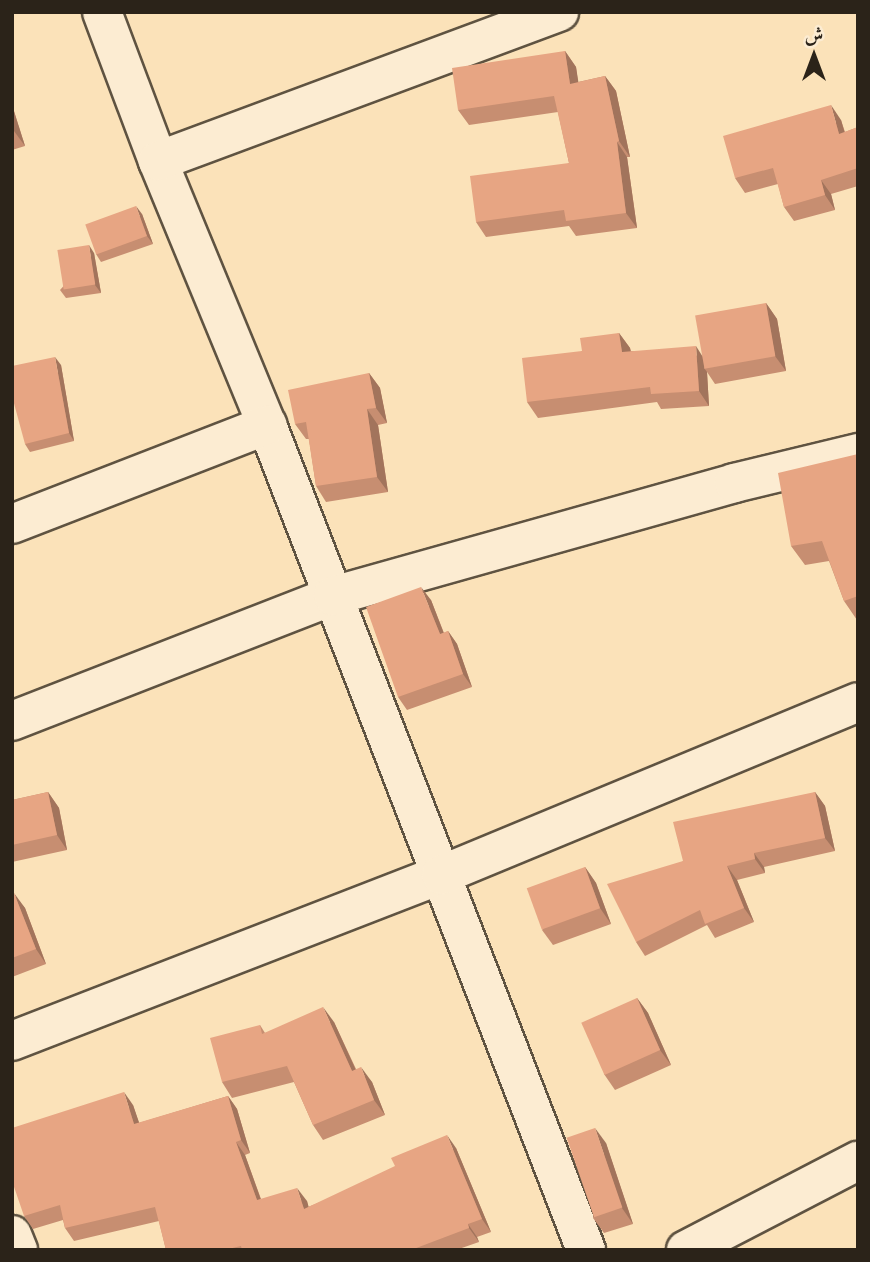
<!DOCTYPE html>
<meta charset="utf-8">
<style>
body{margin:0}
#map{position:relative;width:870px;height:1262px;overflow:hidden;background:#fbe2b9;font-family:"IM FELL Double Pica",Amiri,serif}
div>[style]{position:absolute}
.roads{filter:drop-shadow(2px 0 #5f5341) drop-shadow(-2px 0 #5f5341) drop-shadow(0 2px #5f5341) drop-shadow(0 -2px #5f5341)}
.minor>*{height:38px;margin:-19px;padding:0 19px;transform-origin:19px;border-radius:19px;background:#fcecd2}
.wall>*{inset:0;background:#c78e71}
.shaded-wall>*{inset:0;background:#a2745c}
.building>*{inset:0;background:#e7a583;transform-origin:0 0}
span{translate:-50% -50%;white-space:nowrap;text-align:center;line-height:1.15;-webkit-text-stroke:5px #fcecd2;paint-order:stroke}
.frame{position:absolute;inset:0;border:14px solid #2b2319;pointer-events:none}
.north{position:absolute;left:779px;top:21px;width:70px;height:70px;-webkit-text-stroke:5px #fcecd2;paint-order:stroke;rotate:0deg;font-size:19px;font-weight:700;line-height:28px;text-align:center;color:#2b2319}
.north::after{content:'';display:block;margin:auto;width:24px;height:32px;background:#2b2319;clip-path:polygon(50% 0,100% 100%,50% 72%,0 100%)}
</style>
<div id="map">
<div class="roads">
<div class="minor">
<i style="left:102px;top:12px;width:159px;rotate:69.4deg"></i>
<i style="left:158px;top:161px;width:286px;rotate:67.6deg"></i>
<i style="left:267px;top:425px;width:885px;rotate:68.86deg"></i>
<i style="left:158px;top:161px;width:428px;rotate:-20.4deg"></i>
<i style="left:12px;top:524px;width:274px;rotate:-21.2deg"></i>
<i style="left:12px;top:721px;width:344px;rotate:-21.3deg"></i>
<i style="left:333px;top:596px;width:417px;rotate:-15.7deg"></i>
<i style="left:734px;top:483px;width:128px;rotate:-13.6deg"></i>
<i style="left:12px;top:1041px;width:460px;rotate:-21.2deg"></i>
<i style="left:441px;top:875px;width:451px;rotate:-22.5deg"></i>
<i style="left:12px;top:1235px;width:16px;rotate:68deg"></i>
<i style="left:686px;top:1250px;width:194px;rotate:-27.4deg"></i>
</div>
</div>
<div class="wall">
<i style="clip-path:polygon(565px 51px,576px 67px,578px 82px,605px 76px,616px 91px,630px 157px,627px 157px,637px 228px,576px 236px,569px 226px,486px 237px,476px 222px,569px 163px,558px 112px,469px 125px,458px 110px)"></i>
<i style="clip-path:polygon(12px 105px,25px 146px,12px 150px)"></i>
<i style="clip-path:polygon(841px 120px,845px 132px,858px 127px,858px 186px,831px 194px,835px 210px,794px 221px,784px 207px,778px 184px,745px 193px,735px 178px)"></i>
<i style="clip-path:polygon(142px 214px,153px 244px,101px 262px,96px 254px)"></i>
<i style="clip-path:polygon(94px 253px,101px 293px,66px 298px,60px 290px)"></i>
<i style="clip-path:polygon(766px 303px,777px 319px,786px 371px,715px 384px,707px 372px,709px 406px,661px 409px,657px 402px,538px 418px,527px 402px,582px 351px,619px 333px,630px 348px,631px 351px,702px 356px)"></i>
<i style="clip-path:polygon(61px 365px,74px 441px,30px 452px,25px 444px)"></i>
<i style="clip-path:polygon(369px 373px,380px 388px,387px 423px,378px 425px,388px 492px,326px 502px,316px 486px,309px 439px,306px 439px,295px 424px)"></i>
<i style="clip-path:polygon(858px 454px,858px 620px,857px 620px,844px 601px,829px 561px,805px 565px,791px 546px)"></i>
<i style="clip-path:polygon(431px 600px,444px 633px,448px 631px,457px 644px,472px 687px,407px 710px,398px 697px)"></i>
<i style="clip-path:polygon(48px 792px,59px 808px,67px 850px,12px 862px,12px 800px)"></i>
<i style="clip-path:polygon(815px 792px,825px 806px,835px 851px,764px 867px,765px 873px,737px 880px,754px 922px,715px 938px,707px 925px,645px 956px,636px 942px,683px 861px)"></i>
<i style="clip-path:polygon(585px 867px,596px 883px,611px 924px,553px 945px,542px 930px)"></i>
<i style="clip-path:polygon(12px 893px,25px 908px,46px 964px,12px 977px)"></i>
<i style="clip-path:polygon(637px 998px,648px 1013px,671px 1065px,615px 1090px,604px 1074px)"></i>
<i style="clip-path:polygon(334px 1022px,356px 1069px,372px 1082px,385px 1115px,323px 1140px,313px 1125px,294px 1082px,232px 1098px,222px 1082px,260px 1025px,265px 1033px)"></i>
<i style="clip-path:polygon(228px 1096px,237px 1109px,250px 1153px,245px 1155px,261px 1199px,307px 1201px,308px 1207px,456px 1148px,491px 1232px,477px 1237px,479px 1242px,456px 1250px,166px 1250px,159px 1221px,74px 1241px,65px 1228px,63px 1220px,33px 1229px,24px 1216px,133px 1105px,139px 1123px)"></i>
<i style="clip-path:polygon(606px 1143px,633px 1224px,604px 1233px,593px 1218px)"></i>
</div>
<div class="shaded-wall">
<i style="clip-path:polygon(565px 51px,576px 67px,581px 99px,570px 84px)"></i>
<i style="clip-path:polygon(605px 76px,616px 91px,630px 157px,619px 141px)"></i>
<i style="clip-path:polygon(12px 105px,25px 146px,14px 131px,12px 125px)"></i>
<i style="clip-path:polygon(831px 105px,841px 120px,849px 148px,839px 134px)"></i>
<i style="clip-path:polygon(617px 142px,627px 157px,637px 228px,626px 213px)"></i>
<i style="clip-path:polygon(821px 180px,831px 194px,835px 210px,825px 195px)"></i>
<i style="clip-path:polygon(136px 206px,142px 214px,153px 244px,147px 236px)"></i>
<i style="clip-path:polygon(89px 245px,94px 253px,101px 293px,95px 285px)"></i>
<i style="clip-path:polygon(766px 303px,777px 319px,786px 371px,775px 356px)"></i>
<i style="clip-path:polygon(619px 333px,630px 348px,633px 367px,622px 352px)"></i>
<i style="clip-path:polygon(696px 346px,706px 362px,704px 368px,707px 372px,709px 406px,699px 391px)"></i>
<i style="clip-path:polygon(55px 357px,61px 365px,74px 441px,69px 433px)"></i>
<i style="clip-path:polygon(369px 373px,380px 388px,387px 423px,376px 408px)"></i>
<i style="clip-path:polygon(367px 409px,378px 425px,388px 492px,377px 477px)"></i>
<i style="clip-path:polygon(421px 587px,431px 600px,449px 647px,440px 634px)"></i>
<i style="clip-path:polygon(448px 631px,457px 644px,472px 687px,463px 674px)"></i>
<i style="clip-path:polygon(48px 792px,59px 808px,67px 850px,57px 835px)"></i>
<i style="clip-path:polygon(815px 792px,825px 806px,835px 851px,825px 838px)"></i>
<i style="clip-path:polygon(754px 853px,764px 867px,765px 873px,755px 859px)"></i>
<i style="clip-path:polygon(727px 866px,737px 880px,754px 922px,744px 908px)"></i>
<i style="clip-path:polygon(585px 867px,596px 883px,611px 924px,600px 908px)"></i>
<i style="clip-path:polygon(14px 893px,25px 908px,46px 964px,36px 949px)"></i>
<i style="clip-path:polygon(637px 998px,648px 1013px,671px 1065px,660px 1050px)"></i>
<i style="clip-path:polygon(323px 1007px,334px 1022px,363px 1086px,352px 1071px)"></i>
<i style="clip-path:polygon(361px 1067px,372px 1082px,385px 1115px,374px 1100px)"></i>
<i style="clip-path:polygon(124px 1092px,133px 1105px,144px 1137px,134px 1124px)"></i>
<i style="clip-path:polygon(228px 1096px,237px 1109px,250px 1153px,241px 1140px)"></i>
<i style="clip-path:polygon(595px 1128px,606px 1143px,633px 1224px,622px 1208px)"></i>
<i style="clip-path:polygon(447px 1135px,456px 1148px,491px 1232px,482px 1219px)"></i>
<i style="clip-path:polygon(236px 1142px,245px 1155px,266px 1214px,257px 1200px)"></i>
<i style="clip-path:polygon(297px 1188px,307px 1201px,313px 1222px,304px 1209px)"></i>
<i style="clip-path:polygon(468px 1224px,477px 1237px,479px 1242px,469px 1228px)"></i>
</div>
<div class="building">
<i style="clip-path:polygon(565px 51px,570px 84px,605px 76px,619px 141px,617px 142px,626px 213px,566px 221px,564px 210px,476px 222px,470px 176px,569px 163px,554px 96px,458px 110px,452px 68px)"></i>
<i style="clip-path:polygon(831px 105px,839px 134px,858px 127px,858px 168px,821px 180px,825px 195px,784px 207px,773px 168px,735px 178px,723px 136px)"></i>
<i style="left:136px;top:206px;width:32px;height:54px;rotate:70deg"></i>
<i style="left:89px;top:245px;width:40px;height:32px;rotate:81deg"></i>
<i style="left:766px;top:303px;width:54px;height:72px;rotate:80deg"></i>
<i style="clip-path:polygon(619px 333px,622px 352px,696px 346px,699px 391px,651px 394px,650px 387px,527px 402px,522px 358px,582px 351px,580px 338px)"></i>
<i style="clip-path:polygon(55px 357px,69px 433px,25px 444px,12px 396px,12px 366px)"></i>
<i style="clip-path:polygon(369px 373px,376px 408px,367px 409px,377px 477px,316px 486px,306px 422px,295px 424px,288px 390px)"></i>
<i style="clip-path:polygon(858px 454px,858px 596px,844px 601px,822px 541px,791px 546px,778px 473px)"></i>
<i style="clip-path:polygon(421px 587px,440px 634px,448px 631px,463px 674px,398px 697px,366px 607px)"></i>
<i style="clip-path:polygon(48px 792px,57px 835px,12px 845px,12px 800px)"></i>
<i style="clip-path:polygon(815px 792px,825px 838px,754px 853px,755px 859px,727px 866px,744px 908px,705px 924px,700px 910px,636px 942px,607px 884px,683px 861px,673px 822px)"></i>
<i style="left:585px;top:867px;width:44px;height:62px;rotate:70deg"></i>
<i style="clip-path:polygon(12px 893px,14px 893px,36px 949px,12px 958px)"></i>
<i style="left:637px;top:998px;width:57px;height:61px;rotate:66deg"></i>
<i style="clip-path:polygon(323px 1007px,352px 1071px,361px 1067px,374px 1100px,313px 1125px,287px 1066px,222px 1082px,210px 1038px,260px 1025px,262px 1034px)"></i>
<i style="clip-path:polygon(124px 1092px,134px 1124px,228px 1096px,241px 1140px,236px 1142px,257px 1200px,297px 1188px,304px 1209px,395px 1166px,391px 1158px,447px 1135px,482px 1219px,468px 1224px,469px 1228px,411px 1250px,242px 1250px,241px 1246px,224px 1250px,166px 1250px,155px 1207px,65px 1228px,60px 1205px,24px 1216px,12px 1181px,12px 1128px)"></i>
<i style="left:595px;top:1128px;width:84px;height:30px;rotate:71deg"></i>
</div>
<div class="frame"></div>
<div class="north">ش</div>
</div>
